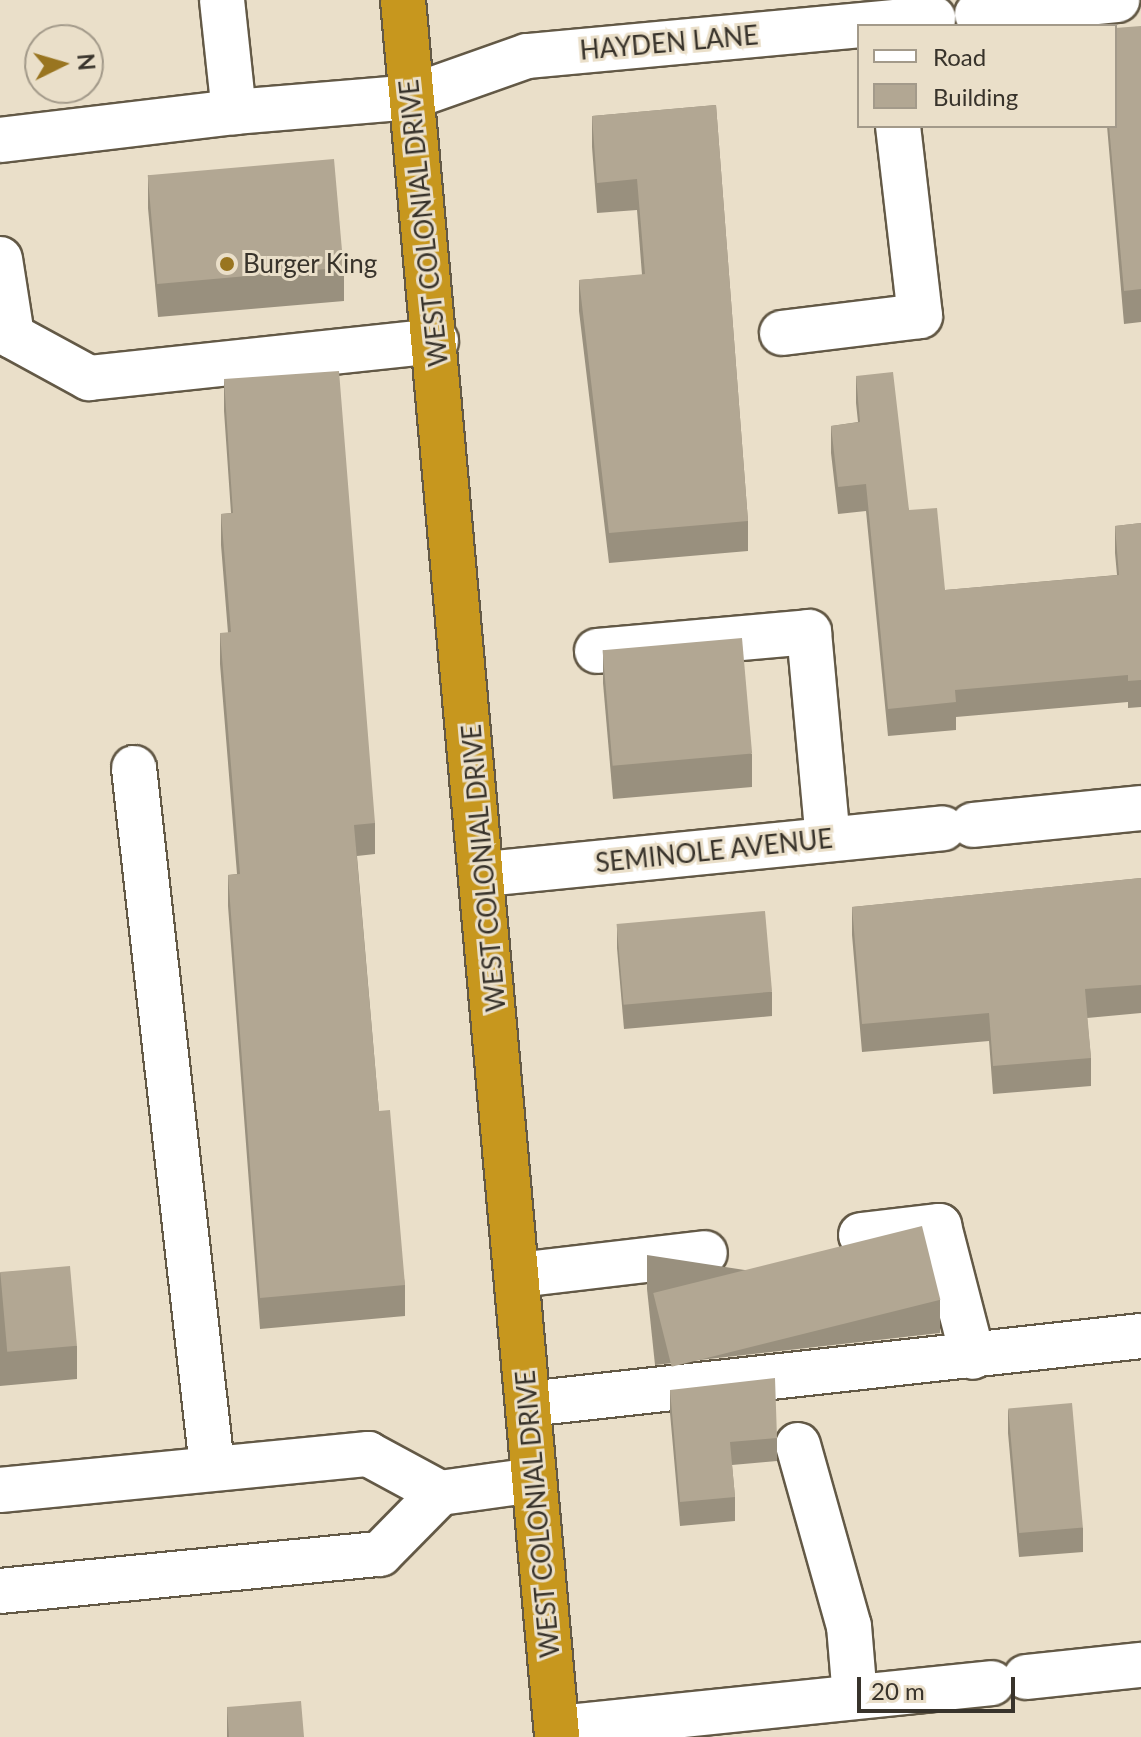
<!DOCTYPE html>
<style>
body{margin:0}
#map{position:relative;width:1141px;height:1737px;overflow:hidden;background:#eadfc9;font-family:Lato,sans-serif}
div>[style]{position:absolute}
.roads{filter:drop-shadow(2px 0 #635946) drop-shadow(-2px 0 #635946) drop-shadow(0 2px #635946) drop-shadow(0 -2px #635946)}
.minor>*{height:44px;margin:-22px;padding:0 22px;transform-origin:22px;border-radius:22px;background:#fff}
.highway>*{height:44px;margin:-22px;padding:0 22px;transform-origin:22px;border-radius:22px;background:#c7971e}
.wall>*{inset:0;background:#99907e}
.building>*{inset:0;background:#b2a793;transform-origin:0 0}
.dots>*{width:22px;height:22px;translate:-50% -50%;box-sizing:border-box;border:4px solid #eadfc9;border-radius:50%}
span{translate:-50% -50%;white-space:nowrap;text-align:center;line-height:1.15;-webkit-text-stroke:6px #eadfc9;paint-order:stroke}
.street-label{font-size:26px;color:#38332b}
.poi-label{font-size:26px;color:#38332b}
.left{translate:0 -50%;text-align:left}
.legend{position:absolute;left:857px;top:24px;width:260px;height:104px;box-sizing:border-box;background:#eadfc9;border:2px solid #a39a8a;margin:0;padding:10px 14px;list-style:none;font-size:24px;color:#38332b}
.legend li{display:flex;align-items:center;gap:16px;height:40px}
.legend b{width:40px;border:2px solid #a39a8a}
.north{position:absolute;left:24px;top:24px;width:80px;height:80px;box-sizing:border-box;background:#eadfc9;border:2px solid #a39a8a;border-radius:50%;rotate:85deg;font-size:22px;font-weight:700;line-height:32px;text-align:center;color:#38332b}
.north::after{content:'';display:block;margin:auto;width:28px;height:36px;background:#997520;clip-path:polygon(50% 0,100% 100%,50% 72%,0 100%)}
.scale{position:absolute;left:857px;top:1677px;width:158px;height:36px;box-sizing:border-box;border:4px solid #38332b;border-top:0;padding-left:10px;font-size:24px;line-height:28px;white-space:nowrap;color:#38332b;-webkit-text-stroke:6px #eadfc9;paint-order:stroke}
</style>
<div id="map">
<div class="roads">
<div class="minor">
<i style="left:222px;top:0;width:113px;rotate:83.9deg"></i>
<i style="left:234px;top:112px;width:178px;rotate:-4.8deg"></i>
<i style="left:411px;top:97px;width:123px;rotate:-19.5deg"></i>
<i style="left:527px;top:56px;width:408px;rotate:-5.3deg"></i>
<i style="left:977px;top:14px;width:141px;rotate:-5.7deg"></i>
<i style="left:0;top:140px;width:236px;rotate:-6.8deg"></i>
<i style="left:0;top:259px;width:78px;rotate:81.1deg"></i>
<i style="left:12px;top:336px;width:88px;rotate:28.6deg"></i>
<i style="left:89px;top:378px;width:349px;rotate:-6.1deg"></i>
<i style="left:782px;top:333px;width:139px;rotate:-7deg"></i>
<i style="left:920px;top:316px;width:191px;rotate:-96.6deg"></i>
<i style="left:597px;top:651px;width:213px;rotate:-5.1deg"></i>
<i style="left:809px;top:632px;width:208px;rotate:84.8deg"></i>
<i style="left:134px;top:768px;width:703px;rotate:83.63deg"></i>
<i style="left:973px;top:825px;width:169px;rotate:-5.8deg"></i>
<i style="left:486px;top:874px;width:459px;rotate:-5.7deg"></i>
<i style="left:861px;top:1235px;width:79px;rotate:-6.6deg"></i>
<i style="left:939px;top:1226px;width:135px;rotate:75.5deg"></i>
<i style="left:518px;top:1275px;width:188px;rotate:-6.7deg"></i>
<i style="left:528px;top:1404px;width:617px;rotate:-6.33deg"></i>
<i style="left:798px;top:1445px;width:188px;rotate:74.3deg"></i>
<i style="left:849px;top:1626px;width:71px;rotate:85.2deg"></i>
<i style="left:0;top:1490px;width:370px;rotate:-5.6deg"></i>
<i style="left:368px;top:1454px;width:82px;rotate:28.4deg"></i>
<i style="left:440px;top:1493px;width:95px;rotate:-7.9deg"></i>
<i style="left:0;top:1591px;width:382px;rotate:-5.6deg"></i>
<i style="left:380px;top:1554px;width:86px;rotate:-45.5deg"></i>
<i style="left:1026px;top:1677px;width:116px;rotate:-6deg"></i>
<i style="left:557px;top:1728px;width:437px;rotate:-5.9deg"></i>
</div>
<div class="highway">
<i style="left:403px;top:0;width:1744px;rotate:84.93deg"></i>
</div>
</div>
<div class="wall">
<i style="clip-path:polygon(1141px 26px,1141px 322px,1124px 324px,1107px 126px,1115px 126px)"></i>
<i style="clip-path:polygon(716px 105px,748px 521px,748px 551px,609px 563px,579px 311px,579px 280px,642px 275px,637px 210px,597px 213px,592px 147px,592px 116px)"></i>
<i style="clip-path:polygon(148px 175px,344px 268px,344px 301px,158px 317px,148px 208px)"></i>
<i style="clip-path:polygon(856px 376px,909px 510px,945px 590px,1117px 575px,1115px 553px,1115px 526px,1141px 523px,1141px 707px,1128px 708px,1128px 702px,956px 717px,956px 730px,888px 736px,866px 511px,838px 514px,831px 453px,831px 426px,858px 422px,856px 403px)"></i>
<i style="clip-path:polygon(224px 379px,375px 823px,375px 854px,357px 856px,379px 1111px,405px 1285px,405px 1316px,260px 1329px,228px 906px,228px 875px,237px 874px,220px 664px,220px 633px,228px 633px,221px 545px,221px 514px,231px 513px,224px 411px)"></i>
<i style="clip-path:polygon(603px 650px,752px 754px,752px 787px,613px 799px,603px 683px)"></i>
<i style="clip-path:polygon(1141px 878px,1141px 1013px,1087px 1018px,1091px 1058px,1091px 1086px,993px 1094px,989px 1041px,862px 1052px,852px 935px,852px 907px)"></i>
<i style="clip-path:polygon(617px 924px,772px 992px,772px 1016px,624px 1029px,617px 948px)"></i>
<i style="clip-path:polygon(647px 1255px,940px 1300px,940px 1333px,655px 1365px,647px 1289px)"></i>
<i style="clip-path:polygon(0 1272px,77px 1346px,77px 1379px,0 1386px)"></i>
<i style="clip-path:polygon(670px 1390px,777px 1438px,777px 1461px,732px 1465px,735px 1497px,735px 1521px,680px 1526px,670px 1413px)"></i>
<i style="clip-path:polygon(1008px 1409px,1083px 1528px,1083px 1552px,1019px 1557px,1008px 1433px)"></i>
<i style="clip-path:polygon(227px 1707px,304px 1737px,227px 1737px)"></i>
</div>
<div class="building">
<i style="clip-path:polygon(1141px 26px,1141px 289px,1124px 291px,1109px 126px,1115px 126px,1115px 28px)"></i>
<i style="clip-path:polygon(716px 105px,748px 521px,609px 533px,579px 280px,645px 274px,637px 179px,597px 183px,592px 116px)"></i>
<i style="left:334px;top:159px;width:109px;height:187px;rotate:85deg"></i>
<i style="clip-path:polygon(339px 371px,375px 823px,354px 825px,379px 1111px,390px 1110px,405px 1285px,260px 1298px,228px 875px,240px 874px,220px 633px,231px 632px,221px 514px,233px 513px,224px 379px)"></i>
<i style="clip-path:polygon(893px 372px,909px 510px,937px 508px,945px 590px,1119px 575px,1115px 526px,1141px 523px,1141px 680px,1128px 681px,1128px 675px,955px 690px,956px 702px,888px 709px,866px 484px,838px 487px,831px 426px,860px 422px,856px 376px)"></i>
<i style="left:742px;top:638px;width:116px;height:140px;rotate:85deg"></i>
<i style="clip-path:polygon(1141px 878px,1141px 985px,1085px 989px,1091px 1058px,993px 1066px,989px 1013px,862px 1024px,852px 907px)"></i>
<i style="left:765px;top:911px;width:81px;height:149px;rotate:85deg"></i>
<i style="left:922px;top:1226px;width:76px;height:277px;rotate:76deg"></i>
<i style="left:70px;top:1266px;width:80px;height:70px;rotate:85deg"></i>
<i style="clip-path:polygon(775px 1378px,777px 1438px,730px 1442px,735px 1497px,680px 1502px,670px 1390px)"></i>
<i style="left:1072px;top:1403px;width:125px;height:64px;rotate:85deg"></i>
<i style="clip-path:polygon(301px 1701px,304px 1737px,229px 1737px,227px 1707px)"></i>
</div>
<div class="dots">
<i style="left:227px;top:264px;background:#997520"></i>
</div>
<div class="street-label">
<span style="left:669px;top:43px;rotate:-5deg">HAYDEN LANE</span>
<span style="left:424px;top:223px;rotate:-96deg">WEST COLONIAL DRIVE</span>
<span style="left:714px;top:851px;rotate:-6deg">SEMINOLE AVENUE</span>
<span style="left:484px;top:868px;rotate:-95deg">WEST COLONIAL DRIVE</span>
<span style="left:538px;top:1514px;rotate:-95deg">WEST COLONIAL DRIVE</span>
</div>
<div class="poi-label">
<span class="left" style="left:243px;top:264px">Burger King</span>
</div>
<ul class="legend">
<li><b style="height:10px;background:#fff"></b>Road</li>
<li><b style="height:22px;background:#b2a793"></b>Building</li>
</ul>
<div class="north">N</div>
<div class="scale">20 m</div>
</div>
